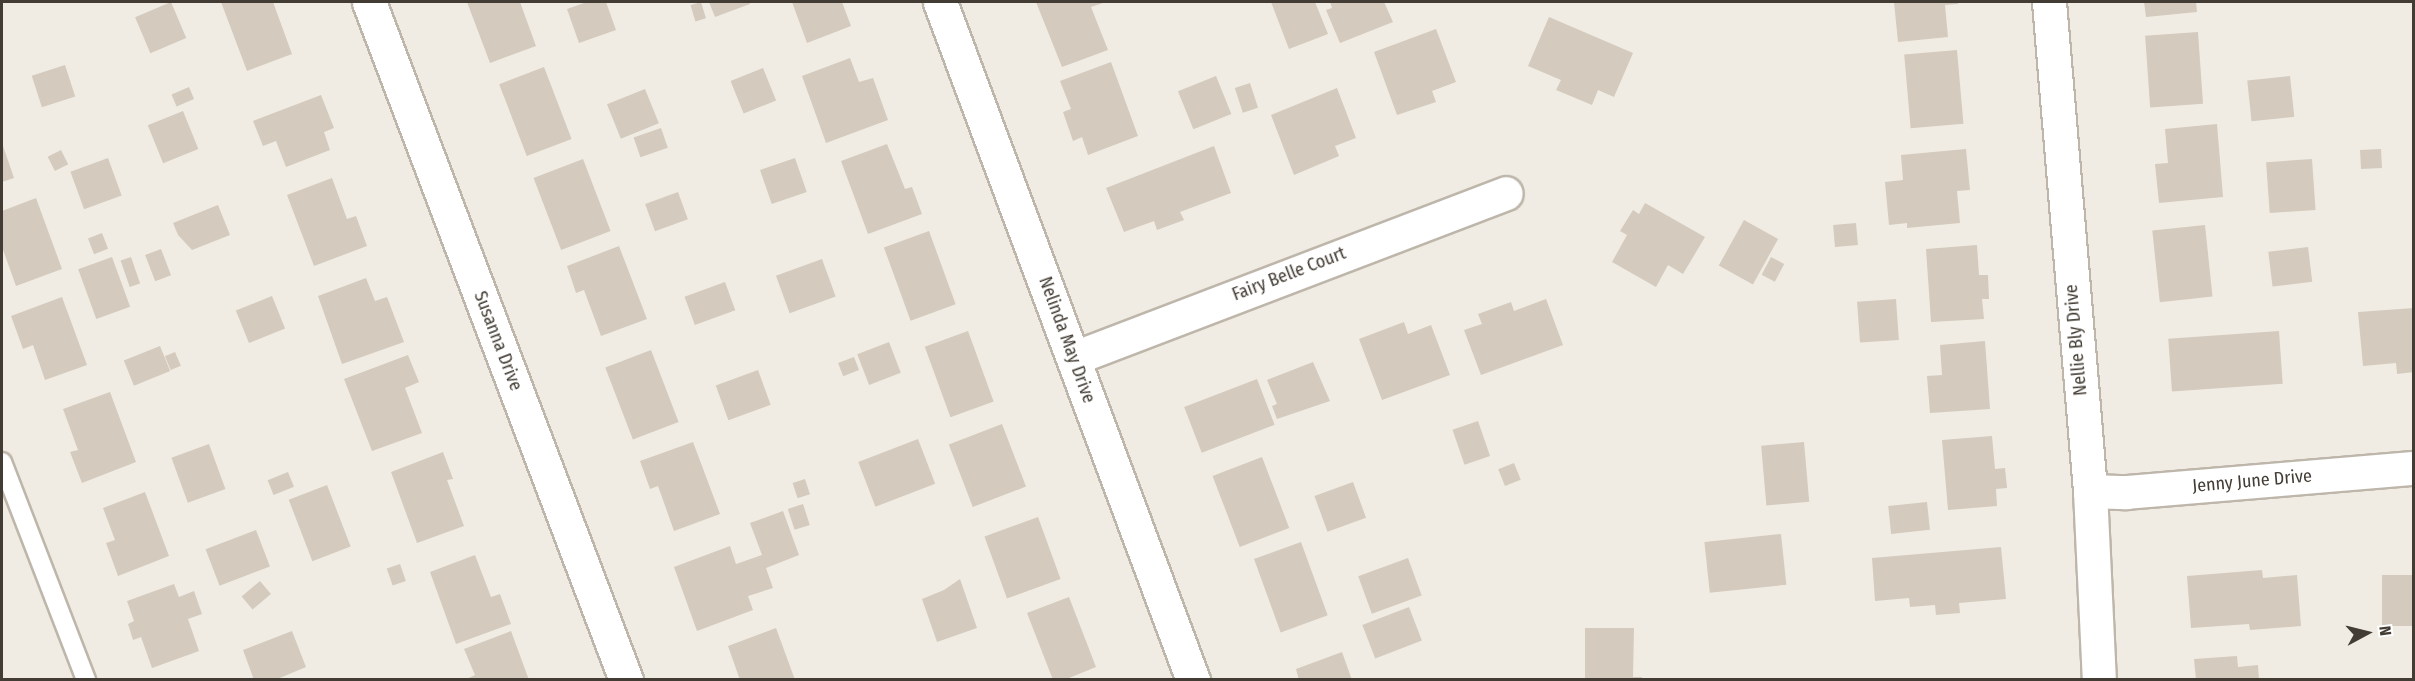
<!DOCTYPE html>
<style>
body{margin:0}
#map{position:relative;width:2415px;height:681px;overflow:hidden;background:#f0ece3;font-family:"Fira Sans Condensed",sans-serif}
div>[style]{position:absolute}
.building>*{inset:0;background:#d4cabd;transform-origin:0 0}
.roads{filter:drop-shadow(2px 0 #beb6aa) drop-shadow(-2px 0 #beb6aa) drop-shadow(0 2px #beb6aa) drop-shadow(0 -2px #beb6aa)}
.service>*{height:18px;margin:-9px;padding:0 9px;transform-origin:9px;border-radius:9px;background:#fff}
.minor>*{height:33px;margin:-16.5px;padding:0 16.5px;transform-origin:16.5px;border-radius:16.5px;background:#fff}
span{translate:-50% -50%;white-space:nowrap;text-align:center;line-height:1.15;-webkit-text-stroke:5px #fff;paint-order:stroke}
.street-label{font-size:18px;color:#423c34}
.frame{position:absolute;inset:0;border:3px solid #423c34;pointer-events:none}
.north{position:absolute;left:2337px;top:603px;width:60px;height:60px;-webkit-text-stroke:4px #fff;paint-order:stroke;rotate:83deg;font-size:16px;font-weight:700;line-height:24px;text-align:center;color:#423c34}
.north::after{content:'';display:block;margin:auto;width:21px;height:27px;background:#423c34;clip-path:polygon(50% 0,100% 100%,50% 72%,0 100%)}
</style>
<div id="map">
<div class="building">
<i style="left:171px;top:2px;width:39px;height:39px;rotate:67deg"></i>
<i style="clip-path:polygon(221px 2px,273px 2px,292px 54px,247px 71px)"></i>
<i style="clip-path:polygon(467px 2px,520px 2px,536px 46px,490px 63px)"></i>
<i style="clip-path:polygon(587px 2px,606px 2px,616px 30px,579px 43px,567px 9px)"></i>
<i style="left:701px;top:2px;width:17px;height:11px;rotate:73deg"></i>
<i style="clip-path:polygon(709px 2px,749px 2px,750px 4px,715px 17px)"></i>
<i style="clip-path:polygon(792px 2px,842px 2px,851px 26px,807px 43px)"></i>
<i style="clip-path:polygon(1036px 2px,1106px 2px,1091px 7px,1108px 50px,1062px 67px)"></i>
<i style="clip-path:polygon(1271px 2px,1315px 2px,1328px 34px,1289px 49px)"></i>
<i style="clip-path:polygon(1330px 2px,1384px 2px,1393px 22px,1340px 43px,1326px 10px,1332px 8px)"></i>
<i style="clip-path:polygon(1894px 2px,1958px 2px,1958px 4px,1945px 5px,1948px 37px,1898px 42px)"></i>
<i style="clip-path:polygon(2144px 2px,2196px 2px,2197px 12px,2146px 17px)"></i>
<i style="clip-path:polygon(1549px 17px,1633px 53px,1614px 97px,1598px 90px,1592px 105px,1556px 90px,1561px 80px,1528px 66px)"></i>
<i style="clip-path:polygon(1436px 29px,1456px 82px,1432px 91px,1436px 102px,1397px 115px,1374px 52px)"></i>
<i style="left:2198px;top:32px;width:72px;height:53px;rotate:86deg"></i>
<i style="left:1957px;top:50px;width:74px;height:53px;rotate:85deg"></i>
<i style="clip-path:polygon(850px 58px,859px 82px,873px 78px,888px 120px,826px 143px,802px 76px)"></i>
<i style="clip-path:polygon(1111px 62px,1138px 136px,1088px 155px,1082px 137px,1073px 141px,1063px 112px,1071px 109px,1060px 81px)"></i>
<i style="left:65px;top:65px;width:33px;height:35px;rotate:72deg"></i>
<i style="left:544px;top:67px;width:77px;height:48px;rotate:69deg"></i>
<i style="left:763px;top:68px;width:35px;height:35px;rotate:68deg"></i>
<i style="left:1216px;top:76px;width:41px;height:41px;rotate:68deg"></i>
<i style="left:2290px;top:76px;width:41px;height:43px;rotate:84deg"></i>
<i style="left:1250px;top:83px;width:26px;height:16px;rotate:72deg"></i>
<i style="left:189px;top:87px;width:13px;height:19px;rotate:67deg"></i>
<i style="clip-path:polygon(1337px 88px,1356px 138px,1335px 146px,1339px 156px,1294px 175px,1271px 115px)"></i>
<i style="left:645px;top:89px;width:37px;height:41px;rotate:68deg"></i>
<i style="clip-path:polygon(321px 95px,334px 128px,324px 132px,330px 150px,286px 167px,276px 141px,263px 146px,253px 121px)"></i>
<i style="left:183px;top:111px;width:41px;height:38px;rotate:68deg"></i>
<i style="clip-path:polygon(2217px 124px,2223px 197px,2159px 203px,2155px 164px,2168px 163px,2165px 129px)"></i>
<i style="left:661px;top:128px;width:21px;height:29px;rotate:71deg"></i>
<i style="clip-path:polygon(2px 143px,14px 178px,2px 182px)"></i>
<i style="clip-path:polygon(887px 144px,905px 189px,912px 187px,922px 214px,868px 234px,841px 161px)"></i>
<i style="clip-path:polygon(1214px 146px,1231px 193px,1180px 212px,1184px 220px,1157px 230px,1154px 221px,1124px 232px,1106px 188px)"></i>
<i style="clip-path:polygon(1966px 149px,1970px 190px,1957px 191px,1960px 223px,1907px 228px,1907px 223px,1889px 225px,1885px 182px,1903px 180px,1901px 155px)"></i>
<i style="left:2381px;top:149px;width:19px;height:21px;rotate:87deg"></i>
<i style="left:61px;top:150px;width:16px;height:15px;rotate:63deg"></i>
<i style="left:108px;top:158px;width:40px;height:40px;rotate:70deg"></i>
<i style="left:795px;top:158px;width:36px;height:37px;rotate:71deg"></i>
<i style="left:583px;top:159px;width:77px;height:53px;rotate:69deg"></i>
<i style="left:2312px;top:159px;width:51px;height:46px;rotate:86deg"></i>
<i style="clip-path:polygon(332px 178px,347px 219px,356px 216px,367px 246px,314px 266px,287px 195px)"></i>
<i style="left:678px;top:192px;width:29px;height:35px;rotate:70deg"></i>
<i style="clip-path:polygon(36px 198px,62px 269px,16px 286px,2px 247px,2px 211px)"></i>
<i style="clip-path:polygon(1645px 203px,1705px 237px,1683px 274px,1668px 265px,1656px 287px,1612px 262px,1627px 235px,1620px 231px,1633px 210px,1639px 214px)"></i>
<i style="clip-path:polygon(218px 205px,230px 235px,192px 250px,178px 235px,173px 223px)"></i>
<i style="left:1744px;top:220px;width:39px;height:52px;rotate:29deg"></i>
<i style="left:1856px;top:223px;width:22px;height:23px;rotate:85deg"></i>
<i style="left:2205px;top:225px;width:72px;height:53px;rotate:84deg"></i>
<i style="left:929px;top:231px;width:78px;height:48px;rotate:70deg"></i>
<i style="left:102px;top:233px;width:17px;height:15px;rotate:69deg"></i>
<i style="clip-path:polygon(1977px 245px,1979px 275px,1988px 275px,1989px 299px,1982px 299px,1984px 319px,1931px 322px,1926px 249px)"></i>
<i style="clip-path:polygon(619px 246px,647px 319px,601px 336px,584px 290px,576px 293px,567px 266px)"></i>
<i style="left:2308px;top:247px;width:35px;height:40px;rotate:83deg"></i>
<i style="left:161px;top:249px;width:28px;height:17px;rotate:69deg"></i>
<i style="left:112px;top:257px;width:53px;height:36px;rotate:70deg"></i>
<i style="left:131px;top:257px;width:28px;height:11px;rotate:71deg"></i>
<i style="left:1771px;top:257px;width:15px;height:20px;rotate:28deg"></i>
<i style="left:822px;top:259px;width:40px;height:49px;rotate:70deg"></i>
<i style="clip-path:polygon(366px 278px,375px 301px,387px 297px,404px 342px,342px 364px,318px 296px)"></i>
<i style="left:725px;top:282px;width:30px;height:43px;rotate:70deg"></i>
<i style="left:272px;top:296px;width:35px;height:39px;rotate:68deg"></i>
<i style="clip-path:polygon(62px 297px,87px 365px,45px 380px,33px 345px,23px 349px,11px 316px)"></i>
<i style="clip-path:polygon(1546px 299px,1563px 345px,1481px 375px,1464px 330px,1482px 324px,1478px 314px,1511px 302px,1514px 311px)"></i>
<i style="left:1896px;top:299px;width:41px;height:39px;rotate:86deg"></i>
<i style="clip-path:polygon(2414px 308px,2414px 372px,2397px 374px,2396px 363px,2363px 366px,2358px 312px)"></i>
<i style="clip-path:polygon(1404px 322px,1408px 334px,1431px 325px,1450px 375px,1382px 400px,1359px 339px)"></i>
<i style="left:968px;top:331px;width:75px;height:46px;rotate:70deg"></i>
<i style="left:2279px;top:331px;width:53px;height:111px;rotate:86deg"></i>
<i style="clip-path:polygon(1985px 341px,1990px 409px,1930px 413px,1927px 376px,1942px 375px,1940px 345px)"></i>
<i style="left:889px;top:342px;width:33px;height:34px;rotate:69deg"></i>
<i style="left:160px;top:346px;width:27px;height:39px;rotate:68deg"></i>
<i style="left:651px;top:350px;width:77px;height:49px;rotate:69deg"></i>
<i style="left:175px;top:352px;width:15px;height:11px;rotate:67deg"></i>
<i style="clip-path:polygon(408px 355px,419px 382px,405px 388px,422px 433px,372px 451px,344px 379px)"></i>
<i style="left:854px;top:357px;width:14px;height:17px;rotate:69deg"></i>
<i style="clip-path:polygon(1313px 362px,1330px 401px,1277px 419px,1272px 406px,1277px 404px,1267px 380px)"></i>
<i style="left:758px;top:370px;width:37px;height:45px;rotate:70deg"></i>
<i style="left:1257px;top:379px;width:49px;height:78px;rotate:69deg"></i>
<i style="clip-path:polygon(110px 392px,136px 462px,82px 483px,70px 452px,78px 450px,63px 409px)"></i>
<i style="left:1478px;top:421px;width:37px;height:27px;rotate:71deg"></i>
<i style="left:1002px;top:424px;width:67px;height:57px;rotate:69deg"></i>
<i style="clip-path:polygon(1992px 436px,1995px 469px,2005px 468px,2007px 488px,1996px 489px,1997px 506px,1948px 510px,1942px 440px)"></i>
<i style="left:918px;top:439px;width:48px;height:64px;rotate:69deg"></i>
<i style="clip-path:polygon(693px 442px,720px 514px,674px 531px,658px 486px,650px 489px,640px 461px)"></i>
<i style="left:1804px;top:442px;width:60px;height:43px;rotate:85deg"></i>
<i style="left:209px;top:444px;width:48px;height:40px;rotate:70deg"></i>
<i style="clip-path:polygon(443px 452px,453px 479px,447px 480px,464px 526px,417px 543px,391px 472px)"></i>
<i style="left:1262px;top:457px;width:76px;height:53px;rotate:69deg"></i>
<i style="left:1514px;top:463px;width:18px;height:17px;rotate:68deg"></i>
<i style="left:288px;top:472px;width:16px;height:22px;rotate:68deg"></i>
<i style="left:805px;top:479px;width:16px;height:13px;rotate:72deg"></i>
<i style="left:1353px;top:482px;width:38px;height:41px;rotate:70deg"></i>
<i style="left:327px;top:485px;width:66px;height:41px;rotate:69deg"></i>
<i style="clip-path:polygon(145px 492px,169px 556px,118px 576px,106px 543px,115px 540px,103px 508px)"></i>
<i style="left:1927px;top:502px;width:28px;height:39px;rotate:84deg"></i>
<i style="left:803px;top:504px;width:22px;height:16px;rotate:72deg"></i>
<i style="clip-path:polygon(783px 511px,799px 555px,766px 568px,773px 588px,748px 596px,753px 610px,697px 631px,674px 567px,730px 546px,736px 564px,762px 555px,750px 523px)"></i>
<i style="left:1038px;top:517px;width:66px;height:57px;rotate:70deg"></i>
<i style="left:256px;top:530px;width:39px;height:54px;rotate:69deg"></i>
<i style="left:1781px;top:534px;width:51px;height:77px;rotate:84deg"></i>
<i style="left:1301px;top:542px;width:78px;height:50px;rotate:70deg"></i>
<i style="clip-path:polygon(2001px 547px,2006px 599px,1959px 603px,1960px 613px,1936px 615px,1935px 605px,1910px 607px,1909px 598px,1875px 601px,1872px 558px)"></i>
<i style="clip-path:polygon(475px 555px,491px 597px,500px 594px,511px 624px,456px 644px,430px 572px)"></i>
<i style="left:1408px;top:558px;width:40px;height:53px;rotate:70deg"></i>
<i style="left:400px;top:564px;width:18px;height:14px;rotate:71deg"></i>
<i style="clip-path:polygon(2262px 570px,2263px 578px,2297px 575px,2301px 626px,2250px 630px,2249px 624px,2191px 628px,2187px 576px)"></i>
<i style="left:2414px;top:575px;width:51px;height:32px;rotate:90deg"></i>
<i style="clip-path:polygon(960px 579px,977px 628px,937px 642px,922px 599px,944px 590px)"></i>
<i style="left:260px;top:581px;width:17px;height:24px;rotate:50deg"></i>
<i style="clip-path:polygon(174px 584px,179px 597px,194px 591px,202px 614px,188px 619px,199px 651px,152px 668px,141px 637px,133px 640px,128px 624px,134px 621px,127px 601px)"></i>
<i style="clip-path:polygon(1069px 597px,1096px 667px,1064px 680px,1053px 680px,1027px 613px)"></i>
<i style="left:1409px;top:607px;width:36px;height:50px;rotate:69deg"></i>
<i style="clip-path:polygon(776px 628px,795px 680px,740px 680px,728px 646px)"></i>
<i style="clip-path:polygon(1585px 628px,1634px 628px,1633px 677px,1642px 677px,1642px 680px,1585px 680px)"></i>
<i style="clip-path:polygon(292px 631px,306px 667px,275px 680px,254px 680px,243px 650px)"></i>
<i style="clip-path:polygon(511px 631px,529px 680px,464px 680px,475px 675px,464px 649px)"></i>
<i style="clip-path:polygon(1342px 652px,1352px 680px,1299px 680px,1296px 669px)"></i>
<i style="clip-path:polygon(2237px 656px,2238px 667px,2258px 665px,2259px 680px,2196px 680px,2194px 659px)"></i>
</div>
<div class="roads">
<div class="service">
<i style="left:2px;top:462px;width:234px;rotate:68.9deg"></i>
</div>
<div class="minor">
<i style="left:369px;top:2px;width:725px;rotate:69.24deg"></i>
<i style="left:940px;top:2px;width:724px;rotate:69.54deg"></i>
<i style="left:2049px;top:2px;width:491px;rotate:85.2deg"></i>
<i style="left:2090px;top:491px;width:189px;rotate:87.3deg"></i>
<i style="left:1074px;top:358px;width:462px;rotate:-20.9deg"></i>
<i style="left:2090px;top:491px;width:36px;rotate:2deg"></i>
<i style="left:2126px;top:492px;width:289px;rotate:-4.8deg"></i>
</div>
</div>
<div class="street-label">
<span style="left:1289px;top:274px;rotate:-21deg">Fairy Belle Court</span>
<span style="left:1067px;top:340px;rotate:70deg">Nelinda May Drive</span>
<span style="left:2076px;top:340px;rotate:-95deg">Nellie Bly Drive</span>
<span style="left:498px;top:341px;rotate:69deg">Susanna Drive</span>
<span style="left:2252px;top:481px;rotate:-5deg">Jenny June Drive</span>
</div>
<div class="frame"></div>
<div class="north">N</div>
</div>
